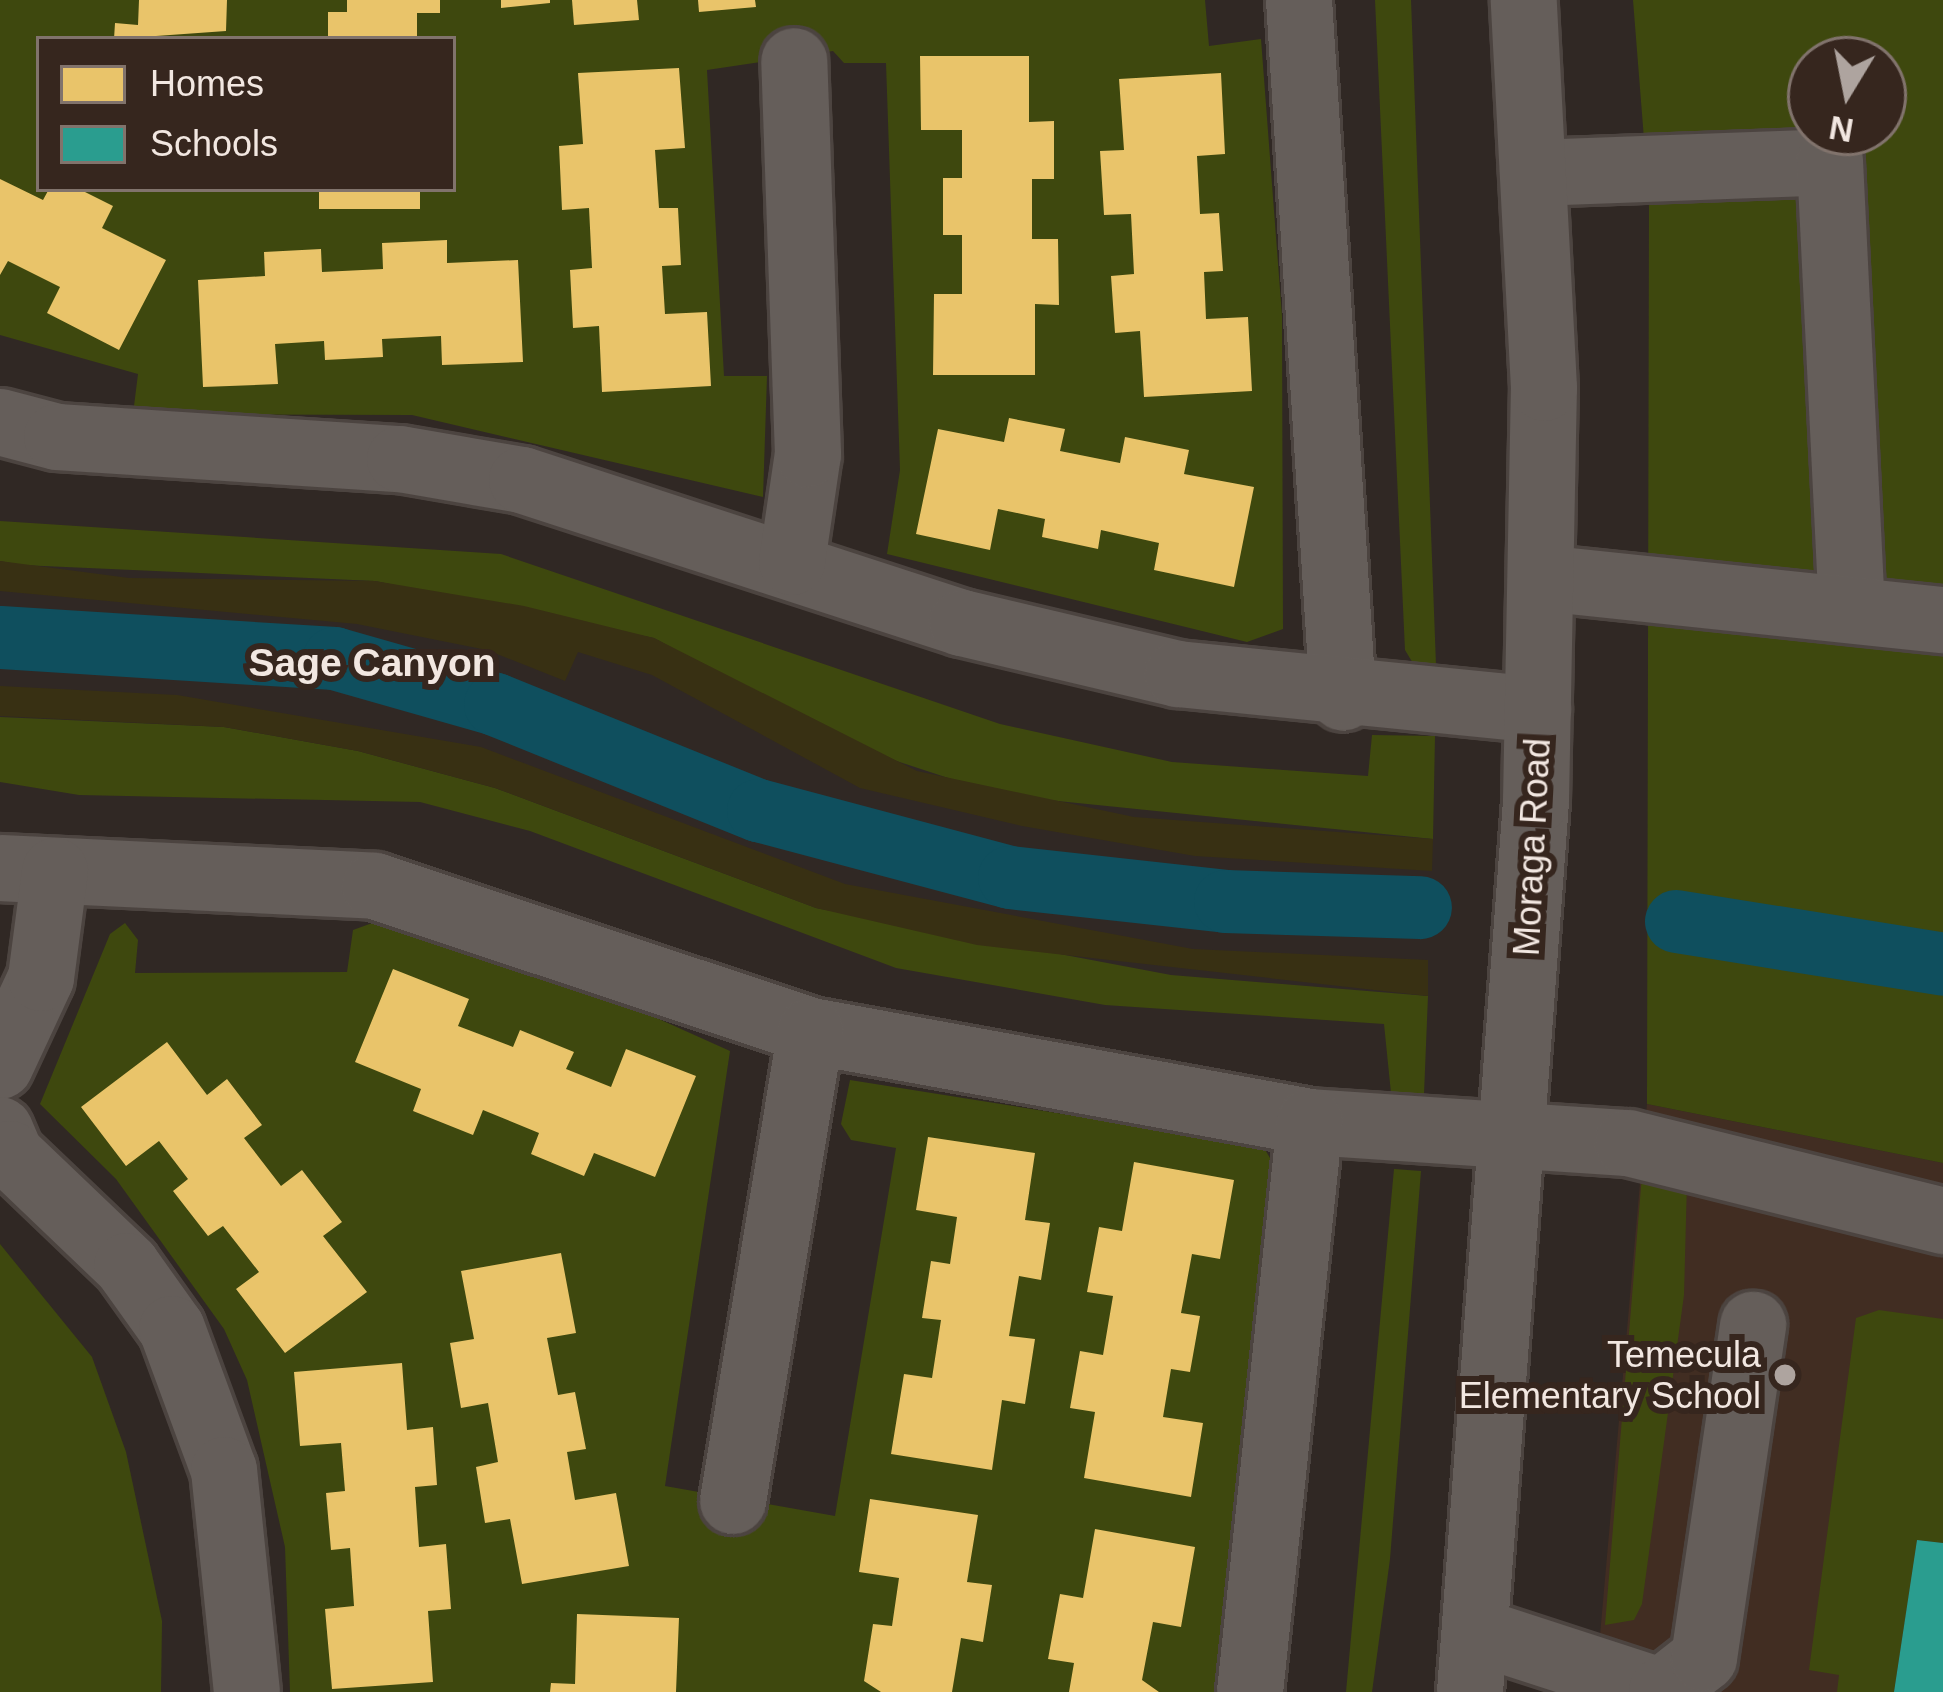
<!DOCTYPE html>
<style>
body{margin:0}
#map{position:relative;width:1943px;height:1692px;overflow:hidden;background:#302824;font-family:Helvetica,sans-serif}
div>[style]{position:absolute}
.built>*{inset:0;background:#412d22}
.green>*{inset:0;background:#3e480e}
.sand>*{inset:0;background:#383013}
.homes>*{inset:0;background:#e9c46a;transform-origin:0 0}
.schools>*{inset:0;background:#2a9d8f}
.canal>*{height:63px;margin:-31.5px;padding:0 31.5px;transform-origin:31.5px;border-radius:31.5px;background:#0f4f5e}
.roads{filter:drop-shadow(3px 0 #4c4440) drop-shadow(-3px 0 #4c4440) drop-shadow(0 3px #4c4440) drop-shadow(0 -3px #4c4440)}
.minor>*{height:66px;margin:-33px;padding:0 33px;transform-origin:33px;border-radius:33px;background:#655e5a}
.dots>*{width:33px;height:33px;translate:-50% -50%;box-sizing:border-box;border:6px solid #36261e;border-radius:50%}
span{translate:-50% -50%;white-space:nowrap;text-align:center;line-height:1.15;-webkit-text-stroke:12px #36261e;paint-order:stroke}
.street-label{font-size:36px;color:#f2e7e1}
.poi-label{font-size:36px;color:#f2e7e1}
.right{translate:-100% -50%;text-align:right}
.neighbourhood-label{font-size:39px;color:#f2e7e1;font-weight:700}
.legend{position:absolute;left:36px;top:36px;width:420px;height:156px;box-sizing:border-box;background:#36261e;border:3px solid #81736c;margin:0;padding:15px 21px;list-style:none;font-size:36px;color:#f2e7e1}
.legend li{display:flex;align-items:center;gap:24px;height:60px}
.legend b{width:60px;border:3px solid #81736c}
.north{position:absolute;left:1787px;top:36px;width:120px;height:120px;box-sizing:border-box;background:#36261e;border:3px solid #81736c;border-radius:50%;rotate:190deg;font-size:33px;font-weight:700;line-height:48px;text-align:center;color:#f2e7e1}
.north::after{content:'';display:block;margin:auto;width:42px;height:54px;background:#aea49f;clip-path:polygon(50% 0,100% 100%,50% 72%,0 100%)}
</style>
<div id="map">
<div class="built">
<i style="clip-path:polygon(1647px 1104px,1943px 1163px,1943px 1692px,1595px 1692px)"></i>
</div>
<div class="green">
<i style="clip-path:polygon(evenodd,0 0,1205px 0,1209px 46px,1261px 39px,1282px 316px,1283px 629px,1247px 642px,887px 554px,900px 470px,886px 63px,844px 63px,833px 51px,707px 70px,724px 376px,767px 376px,763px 497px,412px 415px,133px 414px,138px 374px,0 335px,0 0,39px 39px,453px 39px,453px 189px,39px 189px,39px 39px)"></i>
<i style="clip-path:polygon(1375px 0,1411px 0,1436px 665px,1414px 665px,1405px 650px)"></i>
<i style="clip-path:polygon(evenodd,1633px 0,1943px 0,1943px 1163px,1647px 1104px,1649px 202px,1633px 0,1811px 60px,1883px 60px,1883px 132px,1811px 132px,1811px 60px)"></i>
<i style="clip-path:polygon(0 521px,501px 554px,1000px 724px,1172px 762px,1368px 776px,1372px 735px,1435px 736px,1433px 839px,1000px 795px,860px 749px,654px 638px,375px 581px,21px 565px,0 561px)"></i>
<i style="clip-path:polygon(0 717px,224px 727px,358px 751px,495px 788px,816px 908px,1171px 975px,1428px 996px,1424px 1094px,1391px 1093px,1384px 1024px,1105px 1005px,896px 968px,530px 831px,420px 802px,79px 795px,0 782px)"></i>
<i style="clip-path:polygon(375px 922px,601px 993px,730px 1051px,665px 1486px,835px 1516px,896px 1148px,851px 1140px,841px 1124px,850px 1080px,1263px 1146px,1274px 1165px,1222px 1692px,290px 1692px,285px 1547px,247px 1380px,224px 1329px,116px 1179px,40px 1104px,110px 934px,125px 923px,138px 940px,135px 973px,347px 972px,353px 930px)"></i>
<i style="clip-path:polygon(1394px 1169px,1421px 1171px,1390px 1559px,1372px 1692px,1346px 1692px)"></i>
<i style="clip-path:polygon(1642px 1175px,1687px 1181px,1684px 1295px,1642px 1604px,1634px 1620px,1605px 1625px)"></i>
<i style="clip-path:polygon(0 1244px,92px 1357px,126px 1452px,162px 1621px,161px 1692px,0 1692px)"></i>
<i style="clip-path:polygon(1879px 1310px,1943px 1319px,1943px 1543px,1917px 1540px,1894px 1692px,1837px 1692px,1839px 1675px,1809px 1670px,1856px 1318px)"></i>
</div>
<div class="sand">
<i style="clip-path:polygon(0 561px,129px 578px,375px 581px,524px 606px,654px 638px,917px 771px,1134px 817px,1433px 839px,1432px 871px,1195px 856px,1022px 826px,860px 788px,652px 675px,578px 652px,565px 681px,487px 650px,357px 624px,0 591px)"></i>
<i style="clip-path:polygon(0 686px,177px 695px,481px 747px,845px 884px,1193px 949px,1428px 960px,1428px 996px,977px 945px,816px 908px,495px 788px,358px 751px,224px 727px,0 716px)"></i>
</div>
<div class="homes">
<i style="clip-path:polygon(139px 0,227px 0,226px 31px,114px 39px,115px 23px,138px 25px)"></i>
<i style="clip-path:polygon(347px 0,440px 0,440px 13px,417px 13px,417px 39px,328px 39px,328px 12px,347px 12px)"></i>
<i style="clip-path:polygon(501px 0,550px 0,550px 3px,501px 8px)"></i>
<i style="clip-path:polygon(572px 0,637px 0,639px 20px,574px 25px)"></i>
<i style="clip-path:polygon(698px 0,755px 0,756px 7px,699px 12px)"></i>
<i style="clip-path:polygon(920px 56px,1029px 56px,1029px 122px,1054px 121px,1054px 179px,1032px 179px,1032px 239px,1058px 239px,1059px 305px,1035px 304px,1035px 375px,933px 375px,934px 294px,962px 294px,962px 235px,943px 235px,943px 178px,962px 178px,962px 130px,921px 130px)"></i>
<i style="clip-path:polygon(679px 68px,685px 148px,655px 150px,659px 208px,678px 208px,681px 265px,662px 266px,665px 314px,707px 312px,711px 386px,602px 392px,599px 326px,573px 328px,570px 270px,592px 268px,589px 208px,562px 210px,559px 146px,583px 144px,578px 73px)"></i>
<i style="clip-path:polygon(1221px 73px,1225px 154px,1197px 156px,1200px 214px,1219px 213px,1223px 271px,1204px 272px,1206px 319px,1248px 317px,1252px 391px,1144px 397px,1140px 331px,1115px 333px,1111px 276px,1134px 274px,1131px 214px,1104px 215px,1100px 151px,1124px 150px,1119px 79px)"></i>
<i style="clip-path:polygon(0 179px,43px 200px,49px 189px,79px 189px,113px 206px,102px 228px,166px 260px,119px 350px,47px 313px,60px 287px,8px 261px,0 275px)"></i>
<i style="left:319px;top:189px;width:101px;height:20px"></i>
<i style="clip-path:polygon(447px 240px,447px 263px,518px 260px,523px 362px,442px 365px,441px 336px,382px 339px,383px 357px,325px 360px,324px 341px,275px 344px,278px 384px,203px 387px,198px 280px,265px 276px,264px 252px,321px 249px,322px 272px,383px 269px,382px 243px)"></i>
<i style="clip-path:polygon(1009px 418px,1065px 429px,1060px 451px,1120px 463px,1125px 437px,1189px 450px,1184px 474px,1254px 487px,1234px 587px,1154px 570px,1159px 543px,1101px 530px,1098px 549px,1042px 537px,1045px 519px,998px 509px,990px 550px,916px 534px,938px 429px,1004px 442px)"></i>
<i style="clip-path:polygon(393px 969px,469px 999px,458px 1026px,513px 1047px,520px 1030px,574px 1052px,566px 1069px,611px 1087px,626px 1049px,696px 1076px,655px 1177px,594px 1153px,584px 1176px,531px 1154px,539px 1133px,483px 1110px,473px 1135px,413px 1111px,421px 1089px,355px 1062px)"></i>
<i style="clip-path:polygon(167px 1042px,207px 1095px,227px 1079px,262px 1125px,244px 1138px,281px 1186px,302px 1170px,342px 1222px,323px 1236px,367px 1292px,285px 1353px,236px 1289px,259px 1272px,223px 1226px,208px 1236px,173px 1191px,188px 1179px,159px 1141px,126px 1166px,81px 1107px)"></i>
<i style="clip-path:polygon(928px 1137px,1035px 1153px,1025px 1220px,1050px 1223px,1041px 1280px,1019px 1276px,1009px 1336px,1035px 1339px,1025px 1404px,1002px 1400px,992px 1470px,891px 1454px,904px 1374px,932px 1378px,941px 1320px,922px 1318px,931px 1261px,950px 1264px,957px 1217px,916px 1210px)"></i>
<i style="clip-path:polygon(1134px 1162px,1234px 1180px,1220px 1259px,1192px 1254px,1181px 1313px,1200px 1316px,1190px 1372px,1171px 1369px,1163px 1417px,1203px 1423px,1191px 1497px,1084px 1478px,1095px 1412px,1070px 1408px,1080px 1351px,1103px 1355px,1113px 1296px,1087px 1292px,1099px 1227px,1122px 1231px)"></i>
<i style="clip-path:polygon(561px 1253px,576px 1333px,547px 1338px,558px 1395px,575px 1392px,586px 1449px,567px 1452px,575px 1500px,616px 1493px,629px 1566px,522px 1584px,510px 1519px,485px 1523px,476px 1467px,498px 1462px,488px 1403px,461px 1408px,450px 1343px,474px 1339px,461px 1271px)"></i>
<i style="clip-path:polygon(402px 1363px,407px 1430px,433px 1427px,437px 1485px,415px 1487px,419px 1547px,446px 1544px,451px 1609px,428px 1611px,433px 1682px,332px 1689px,325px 1609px,354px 1606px,350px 1548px,331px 1550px,326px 1493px,345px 1491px,341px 1443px,300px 1446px,294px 1372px)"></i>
<i style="clip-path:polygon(870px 1499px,978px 1515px,967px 1582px,992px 1585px,983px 1642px,961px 1638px,952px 1692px,881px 1692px,864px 1681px,873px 1624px,892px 1626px,899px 1578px,859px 1572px)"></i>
<i style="clip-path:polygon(1095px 1529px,1195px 1547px,1181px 1627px,1153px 1622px,1142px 1680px,1159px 1692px,1069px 1692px,1074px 1663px,1048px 1659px,1060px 1594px,1083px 1598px)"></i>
<i style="clip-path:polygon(577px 1614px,679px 1618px,676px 1692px,550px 1692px,551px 1683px,575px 1684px)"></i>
</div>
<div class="schools">
<i style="clip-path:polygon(1917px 1540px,1943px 1543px,1943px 1692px,1894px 1692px)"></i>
</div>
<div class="canal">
<i style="left:0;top:637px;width:335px;rotate:3.6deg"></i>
<i style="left:334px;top:658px;width:167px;rotate:15.9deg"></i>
<i style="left:495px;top:704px;width:284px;rotate:22deg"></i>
<i style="left:758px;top:810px;width:260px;rotate:14.9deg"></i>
<i style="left:1009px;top:877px;width:217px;rotate:6.3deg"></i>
<i style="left:1225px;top:901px;width:195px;rotate:1.8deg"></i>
<i style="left:1676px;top:921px;width:270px;rotate:9.1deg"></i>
</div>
<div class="roads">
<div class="minor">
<i style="left:1299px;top:0;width:699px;rotate:86.39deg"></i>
<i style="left:1533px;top:173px;width:297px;rotate:-2.1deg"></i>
<i style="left:1830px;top:162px;width:445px;rotate:87.2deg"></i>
<i style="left:0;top:422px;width:59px;rotate:14.7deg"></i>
<i style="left:57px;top:437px;width:344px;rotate:3.7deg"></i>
<i style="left:400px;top:459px;width:124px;rotate:9.8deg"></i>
<i style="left:522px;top:480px;width:463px;rotate:18deg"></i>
<i style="left:962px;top:623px;width:222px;rotate:13.3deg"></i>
<i style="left:1178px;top:674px;width:362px;rotate:5.7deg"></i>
<i style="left:792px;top:562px;width:109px;rotate:-81.6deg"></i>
<i style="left:808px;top:454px;width:393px;rotate:-92deg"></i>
<i style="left:1541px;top:578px;width:404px;rotate:6deg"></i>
<i style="left:0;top:868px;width:375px;rotate:2.7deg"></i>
<i style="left:375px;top:886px;width:459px;rotate:18.4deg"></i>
<i style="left:811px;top:1031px;width:507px;rotate:10.34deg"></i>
<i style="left:1310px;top:1122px;width:319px;rotate:3.8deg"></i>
<i style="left:1628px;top:1143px;width:325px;rotate:13.9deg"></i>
<i style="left:0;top:1066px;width:97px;rotate:-65deg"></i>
<i style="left:41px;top:978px;width:108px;rotate:-82.5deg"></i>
<i style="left:0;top:1130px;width:26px;rotate:67deg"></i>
<i style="left:10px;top:1154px;width:162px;rotate:43.7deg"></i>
<i style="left:127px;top:1266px;width:77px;rotate:54.5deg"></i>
<i style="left:172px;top:1329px;width:150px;rotate:69.8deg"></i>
<i style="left:224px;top:1470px;width:223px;rotate:84.1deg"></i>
<i style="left:733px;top:1501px;width:476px;rotate:-80.6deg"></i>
<i style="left:1478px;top:1632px;width:194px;rotate:18deg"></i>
<i style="left:1662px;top:1691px;width:53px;rotate:-38.2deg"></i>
<i style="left:1704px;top:1658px;width:337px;rotate:-81.6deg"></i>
<i style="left:1250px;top:1692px;width:573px;rotate:-83.99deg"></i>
<i style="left:1470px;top:1692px;width:893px;rotate:-85.76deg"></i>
<i style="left:1536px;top:801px;width:413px;rotate:-88.9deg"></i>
<i style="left:1544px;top:388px;width:389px;rotate:-93deg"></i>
</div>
</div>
<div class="dots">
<i style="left:1785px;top:1375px;background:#aea49f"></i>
</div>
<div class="street-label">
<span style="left:1532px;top:847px;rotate:-87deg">Moraga Road</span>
</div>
<div class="poi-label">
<span class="right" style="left:1761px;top:1375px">Temecula<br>Elementary School</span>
</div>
<div class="neighbourhood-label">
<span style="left:372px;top:663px">Sage Canyon</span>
</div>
<ul class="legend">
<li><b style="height:33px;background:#e9c46a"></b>Homes</li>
<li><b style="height:33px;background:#2a9d8f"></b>Schools</li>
</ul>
<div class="north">N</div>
</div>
